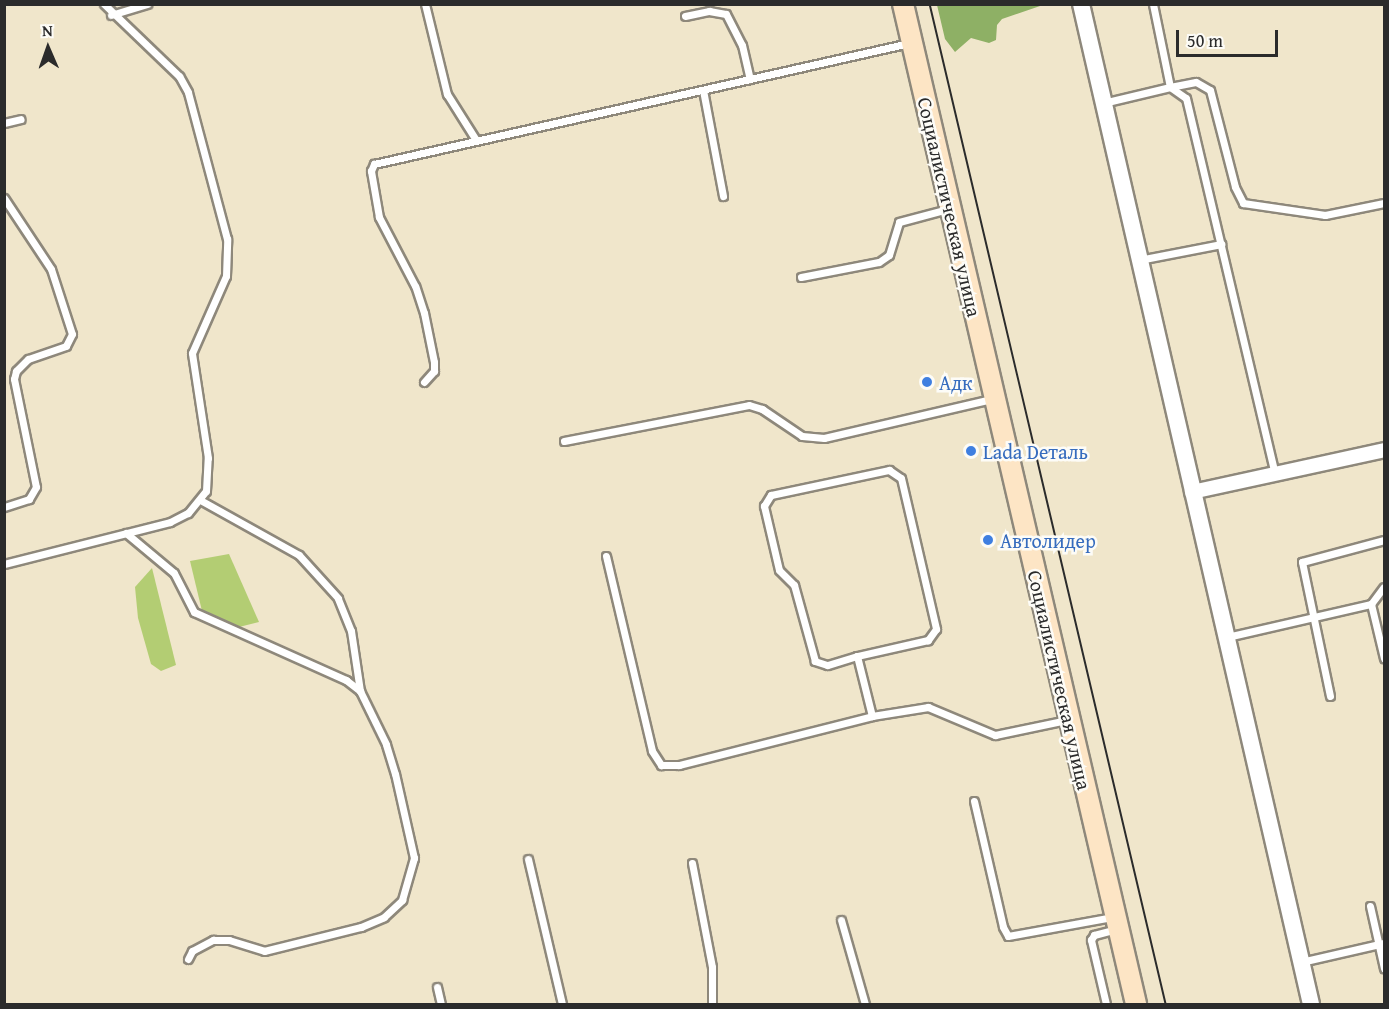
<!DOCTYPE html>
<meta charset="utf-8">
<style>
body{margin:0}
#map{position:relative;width:1389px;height:1009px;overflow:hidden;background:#f0e6cb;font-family:"Gentium Book Plus",serif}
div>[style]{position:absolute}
.green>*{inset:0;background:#b3cd73}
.forest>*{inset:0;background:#8eb065}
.roads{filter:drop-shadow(2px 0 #8e887b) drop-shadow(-2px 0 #8e887b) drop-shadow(0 2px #8e887b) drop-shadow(0 -2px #8e887b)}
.service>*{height:7px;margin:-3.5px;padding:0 3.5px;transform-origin:3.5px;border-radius:3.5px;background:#fff}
.minor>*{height:14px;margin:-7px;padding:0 7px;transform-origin:7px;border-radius:7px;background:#fff}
.tertiary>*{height:16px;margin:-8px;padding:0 8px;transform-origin:8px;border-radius:8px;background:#fff}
.secondary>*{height:20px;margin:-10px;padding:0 10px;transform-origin:10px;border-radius:10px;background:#fde5c5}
.tram>*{height:1.5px;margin:-0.75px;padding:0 0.75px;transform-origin:0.75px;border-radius:0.75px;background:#2b2b2b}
.dots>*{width:16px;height:16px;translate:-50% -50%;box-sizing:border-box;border:3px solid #fdfcf7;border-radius:50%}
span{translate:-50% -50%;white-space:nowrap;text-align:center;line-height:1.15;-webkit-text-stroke:5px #fdfcf7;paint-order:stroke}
.street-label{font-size:20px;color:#2b2b2b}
.shop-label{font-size:20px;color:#366cbe}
.left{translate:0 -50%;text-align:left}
.frame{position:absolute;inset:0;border:6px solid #2b2b2b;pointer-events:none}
.north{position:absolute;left:18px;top:18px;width:60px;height:60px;-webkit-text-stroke:4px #fdfcf7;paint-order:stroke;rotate:358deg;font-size:16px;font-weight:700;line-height:24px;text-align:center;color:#2b2b2b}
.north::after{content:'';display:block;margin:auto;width:21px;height:27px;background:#2b2b2b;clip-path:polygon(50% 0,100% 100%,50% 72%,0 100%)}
.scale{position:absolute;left:1176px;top:30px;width:102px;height:27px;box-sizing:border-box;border:3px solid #2b2b2b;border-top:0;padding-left:8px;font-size:18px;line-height:21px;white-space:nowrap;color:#2b2b2b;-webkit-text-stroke:4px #fdfcf7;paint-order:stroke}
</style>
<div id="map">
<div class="green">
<i style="clip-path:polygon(229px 554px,259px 622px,235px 628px,202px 611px,190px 561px)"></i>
<i style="clip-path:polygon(152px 568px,176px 665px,161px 671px,151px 664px,138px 618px,135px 587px)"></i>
</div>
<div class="forest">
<i style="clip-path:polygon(937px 5px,937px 4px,1043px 5px,1002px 19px,997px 25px,996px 40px,989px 43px,971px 38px,955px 52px,945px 39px)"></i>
</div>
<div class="roads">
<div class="service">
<i style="left:425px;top:4px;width:93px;rotate:76.3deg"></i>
<i style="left:447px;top:94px;width:54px;rotate:57.8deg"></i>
<i style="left:111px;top:15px;width:38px;rotate:-17deg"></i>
<i style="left:685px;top:16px;width:25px;rotate:-12deg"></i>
<i style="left:709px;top:11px;width:17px;rotate:10deg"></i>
<i style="left:726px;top:14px;width:35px;rotate:63deg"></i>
<i style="left:742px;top:45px;width:35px;rotate:77deg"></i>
<i style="left:1170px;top:87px;width:19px;rotate:35deg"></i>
<i style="left:1186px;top:98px;width:386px;rotate:76.7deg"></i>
<i style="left:1170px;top:87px;width:26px;rotate:-11deg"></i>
<i style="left:1196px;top:82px;width:16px;rotate:30deg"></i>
<i style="left:1210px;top:90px;width:100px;rotate:75.5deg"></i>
<i style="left:1235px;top:187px;width:18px;rotate:63deg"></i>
<i style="left:1243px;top:203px;width:83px;rotate:8.3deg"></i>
<i style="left:1325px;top:215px;width:60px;rotate:-11.5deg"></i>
<i style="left:703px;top:90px;width:108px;rotate:79.3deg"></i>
<i style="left:1103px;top:103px;width:69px;rotate:-13.4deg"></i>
<i style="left:1170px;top:87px;width:85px;rotate:-101.6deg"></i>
<i style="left:4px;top:123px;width:17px;rotate:-13deg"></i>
<i style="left:4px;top:198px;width:85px;rotate:56.5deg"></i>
<i style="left:51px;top:269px;width:68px;rotate:72.1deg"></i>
<i style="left:72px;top:334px;width:13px;rotate:117deg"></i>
<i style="left:66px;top:346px;width:40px;rotate:161.1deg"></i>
<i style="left:28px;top:359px;width:17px;rotate:135deg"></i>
<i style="left:16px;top:371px;width:8px;rotate:104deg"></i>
<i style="left:14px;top:379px;width:110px;rotate:78.5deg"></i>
<i style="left:36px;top:487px;width:14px;rotate:120deg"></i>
<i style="left:29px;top:499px;width:26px;rotate:162deg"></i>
<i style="left:1139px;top:260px;width:84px;rotate:-11deg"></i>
<i style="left:801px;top:277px;width:79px;rotate:-10.9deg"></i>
<i style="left:879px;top:262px;width:12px;rotate:-35deg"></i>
<i style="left:889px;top:255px;width:34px;rotate:-73deg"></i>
<i style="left:899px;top:222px;width:51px;rotate:-14.9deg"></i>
<i style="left:424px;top:382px;width:15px;rotate:-48deg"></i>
<i style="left:434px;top:371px;width:9px;rotate:-90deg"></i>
<i style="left:434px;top:362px;width:50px;rotate:-101.5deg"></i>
<i style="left:424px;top:313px;width:28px;rotate:-108deg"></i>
<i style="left:415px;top:286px;width:78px;rotate:-117.6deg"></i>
<i style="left:379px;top:217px;width:47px;rotate:-99.9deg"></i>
<i style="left:371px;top:171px;width:8px;rotate:-67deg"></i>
<i style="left:374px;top:164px;width:549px;rotate:-12.74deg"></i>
<i style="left:564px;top:441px;width:188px;rotate:-11deg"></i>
<i style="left:749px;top:405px;width:14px;rotate:17deg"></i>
<i style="left:762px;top:409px;width:48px;rotate:34deg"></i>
<i style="left:802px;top:436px;width:22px;rotate:5deg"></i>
<i style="left:824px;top:438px;width:172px;rotate:-13.1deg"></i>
<i style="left:126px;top:533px;width:62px;rotate:39.8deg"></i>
<i style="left:174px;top:573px;width:44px;rotate:62.9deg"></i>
<i style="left:194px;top:612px;width:167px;rotate:24.1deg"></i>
<i style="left:346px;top:680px;width:18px;rotate:38deg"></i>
<i style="left:606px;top:556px;width:200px;rotate:76.7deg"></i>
<i style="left:652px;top:751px;width:17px;rotate:57deg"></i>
<i style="left:661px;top:765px;width:18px"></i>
<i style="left:679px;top:765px;width:199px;rotate:-14.2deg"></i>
<i style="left:4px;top:564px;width:171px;rotate:-14.2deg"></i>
<i style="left:170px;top:522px;width:20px;rotate:-27deg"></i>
<i style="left:188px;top:513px;width:28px;rotate:-51deg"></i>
<i style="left:206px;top:491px;width:33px;rotate:-87deg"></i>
<i style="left:208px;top:458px;width:106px;rotate:-98.7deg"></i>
<i style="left:192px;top:353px;width:84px;rotate:-66.2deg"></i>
<i style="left:226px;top:276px;width:37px;rotate:-88deg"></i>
<i style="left:227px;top:239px;width:152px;rotate:-104.9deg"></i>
<i style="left:188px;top:92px;width:18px;rotate:-119deg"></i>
<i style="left:179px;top:76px;width:104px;rotate:-136.2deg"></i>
<i style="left:1371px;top:604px;width:21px;rotate:-53deg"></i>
<i style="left:1227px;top:637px;width:148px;rotate:-12.9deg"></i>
<i style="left:1371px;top:604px;width:56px;rotate:76.5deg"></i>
<i style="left:857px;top:656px;width:31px;rotate:163deg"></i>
<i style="left:827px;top:665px;width:13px;rotate:-162deg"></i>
<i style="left:815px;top:661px;width:79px;rotate:-105.4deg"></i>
<i style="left:794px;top:585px;width:21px;rotate:-135deg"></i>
<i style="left:779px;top:570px;width:66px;rotate:-103.2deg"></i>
<i style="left:764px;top:506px;width:13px;rotate:-58deg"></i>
<i style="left:771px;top:495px;width:121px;rotate:-12deg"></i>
<i style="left:889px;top:470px;width:14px;rotate:34deg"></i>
<i style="left:901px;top:478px;width:155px;rotate:76.9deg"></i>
<i style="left:936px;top:629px;width:14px;rotate:126deg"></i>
<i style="left:928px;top:640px;width:73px;rotate:167.3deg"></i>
<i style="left:857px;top:656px;width:62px;rotate:76deg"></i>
<i style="left:872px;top:716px;width:57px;rotate:-9.1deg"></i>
<i style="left:928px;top:707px;width:73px;rotate:22.7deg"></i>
<i style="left:995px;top:735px;width:74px;rotate:-11.8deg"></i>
<i style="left:1330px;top:696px;width:137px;rotate:-101.8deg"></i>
<i style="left:1302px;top:562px;width:85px;rotate:-15deg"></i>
<i style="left:974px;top:801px;width:129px;rotate:77deg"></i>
<i style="left:1003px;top:927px;width:10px;rotate:61deg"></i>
<i style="left:1008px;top:936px;width:107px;rotate:-10.3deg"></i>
<i style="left:528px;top:859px;width:149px;rotate:76.8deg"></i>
<i style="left:692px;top:863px;width:106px;rotate:79.1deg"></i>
<i style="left:712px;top:967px;width:37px;rotate:90deg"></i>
<i style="left:1370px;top:906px;width:64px;rotate:77.3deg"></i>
<i style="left:841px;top:920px;width:87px;rotate:74.1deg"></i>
<i style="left:188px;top:959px;width:9px;rotate:-63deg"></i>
<i style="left:192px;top:951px;width:24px;rotate:-28deg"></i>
<i style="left:213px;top:940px;width:16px"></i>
<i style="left:229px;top:940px;width:37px;rotate:17deg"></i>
<i style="left:264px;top:951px;width:100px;rotate:-13.9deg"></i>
<i style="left:361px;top:927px;width:25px;rotate:-23deg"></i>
<i style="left:384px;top:917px;width:25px;rotate:-43deg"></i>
<i style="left:402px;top:900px;width:44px;rotate:-74.1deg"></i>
<i style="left:414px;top:858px;width:86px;rotate:-102.7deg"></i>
<i style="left:395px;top:774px;width:31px;rotate:-107deg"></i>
<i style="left:386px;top:744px;width:59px;rotate:-116.1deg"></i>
<i style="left:360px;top:691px;width:61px;rotate:-98.5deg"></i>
<i style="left:351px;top:631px;width:35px;rotate:-112deg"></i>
<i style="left:338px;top:598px;width:58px;rotate:-132.2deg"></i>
<i style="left:299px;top:555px;width:111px;rotate:-150.9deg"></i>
<i style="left:1301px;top:962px;width:85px;rotate:-12.9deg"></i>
<i style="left:437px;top:987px;width:17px;rotate:77deg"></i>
<i style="left:1106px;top:1004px;width:66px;rotate:-103.2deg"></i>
<i style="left:1091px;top:940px;width:6px;rotate:-59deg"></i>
<i style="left:1094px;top:935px;width:23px;rotate:-15deg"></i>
</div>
<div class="minor">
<i style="left:1192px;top:492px;width:197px;rotate:-12.3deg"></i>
</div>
<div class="tertiary">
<i style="left:1081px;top:4px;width:1026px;rotate:77.05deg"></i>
</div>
<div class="secondary">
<i style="left:903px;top:4px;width:1027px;rotate:76.88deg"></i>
</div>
</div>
<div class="tram">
<i style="left:930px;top:4px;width:1027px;rotate:76.72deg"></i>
</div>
<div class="dots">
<i style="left:927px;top:382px;background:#3f7fe0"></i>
<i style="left:971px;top:451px;background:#3f7fe0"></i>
<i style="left:988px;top:540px;background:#3f7fe0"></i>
</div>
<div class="street-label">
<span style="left:950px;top:207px;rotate:77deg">Социалистическая улица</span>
<span style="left:1060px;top:680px;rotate:77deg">Социалистическая улица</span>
</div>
<div class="shop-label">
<span class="left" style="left:939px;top:382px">Адк</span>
<span class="left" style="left:983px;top:451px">Lada Dеталь</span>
<span class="left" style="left:1000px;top:540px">Автолидер</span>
</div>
<div class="frame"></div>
<div class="north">N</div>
<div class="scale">50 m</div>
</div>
